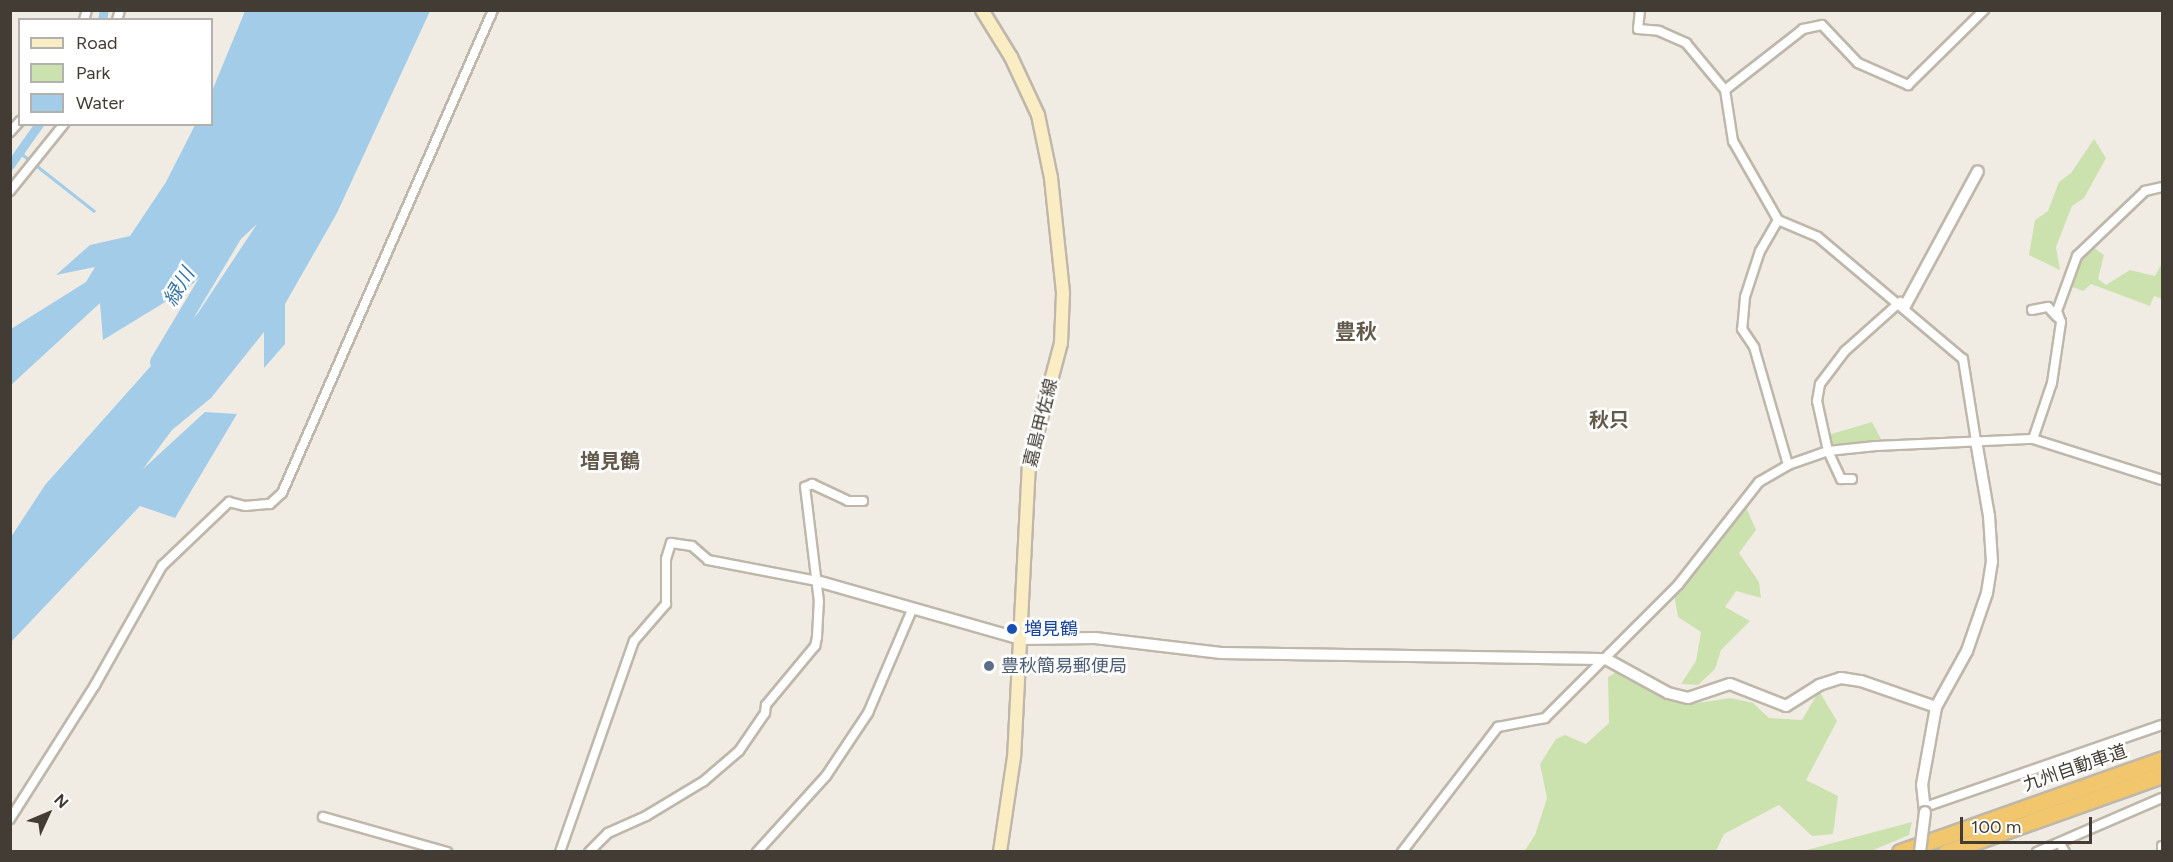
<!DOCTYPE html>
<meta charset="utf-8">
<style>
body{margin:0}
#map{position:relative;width:2173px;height:862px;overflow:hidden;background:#f0ece3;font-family:Figtree,"Noto Sans JP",sans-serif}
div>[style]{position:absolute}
.green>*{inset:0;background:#cbe2af}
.water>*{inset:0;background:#a3cce9}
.stream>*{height:3px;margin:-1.5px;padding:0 1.5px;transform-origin:1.5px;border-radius:1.5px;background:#a3cce9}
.canal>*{height:9px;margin:-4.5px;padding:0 4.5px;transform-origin:4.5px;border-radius:4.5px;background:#a3cce9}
.river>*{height:16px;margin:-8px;padding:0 8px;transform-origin:8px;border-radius:8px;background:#a3cce9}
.roads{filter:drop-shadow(2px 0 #beb7aa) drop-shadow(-2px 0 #beb7aa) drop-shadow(0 2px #beb7aa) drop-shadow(0 -2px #beb7aa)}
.minor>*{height:8px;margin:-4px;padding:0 4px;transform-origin:4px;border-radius:4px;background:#fff}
.tertiary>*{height:10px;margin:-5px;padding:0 5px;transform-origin:5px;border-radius:5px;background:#fff}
.secondary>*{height:12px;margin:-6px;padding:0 6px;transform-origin:6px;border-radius:6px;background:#faedc4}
.motorway>*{height:15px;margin:-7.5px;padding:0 7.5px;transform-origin:7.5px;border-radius:7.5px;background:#f2c66c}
.bridges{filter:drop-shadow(2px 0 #beb7aa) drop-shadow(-2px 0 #beb7aa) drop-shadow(0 2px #beb7aa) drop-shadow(0 -2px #beb7aa)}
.tertiary-bridge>*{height:10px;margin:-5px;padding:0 5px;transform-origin:5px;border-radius:5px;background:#fff}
.dots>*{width:16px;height:16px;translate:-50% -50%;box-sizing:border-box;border:3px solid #fff;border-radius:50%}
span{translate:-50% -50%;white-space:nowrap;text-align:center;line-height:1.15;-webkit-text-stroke:5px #fff;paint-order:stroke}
.street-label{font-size:18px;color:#423c34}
.transit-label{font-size:18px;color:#164399}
.left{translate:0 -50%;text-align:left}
.service-label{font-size:18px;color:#4e5e75}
.water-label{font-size:20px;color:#3675a4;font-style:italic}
.neighbourhood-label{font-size:20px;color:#635a4c;font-weight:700}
.quarter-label{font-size:21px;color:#635a4c;font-weight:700}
.frame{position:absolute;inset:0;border:12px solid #423c34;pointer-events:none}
.legend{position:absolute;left:18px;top:18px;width:195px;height:108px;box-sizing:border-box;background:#fff;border:2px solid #b3b1ae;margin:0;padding:8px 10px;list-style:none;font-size:18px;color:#423c34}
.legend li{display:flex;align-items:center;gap:12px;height:30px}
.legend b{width:30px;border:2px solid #b3b1ae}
.north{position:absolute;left:18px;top:784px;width:60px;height:60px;-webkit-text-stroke:4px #fff;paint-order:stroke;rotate:46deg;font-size:16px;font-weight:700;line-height:24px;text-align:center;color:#423c34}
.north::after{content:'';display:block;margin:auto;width:21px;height:27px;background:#423c34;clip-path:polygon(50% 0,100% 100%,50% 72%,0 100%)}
.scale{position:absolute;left:1960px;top:817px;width:132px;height:27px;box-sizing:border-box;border:3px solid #423c34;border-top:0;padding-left:8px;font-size:18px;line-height:21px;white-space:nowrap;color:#423c34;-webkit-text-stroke:4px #fff;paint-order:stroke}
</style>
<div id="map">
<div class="green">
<i style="clip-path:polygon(2094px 139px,2106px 158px,2084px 198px,2072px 206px,2056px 247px,2060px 270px,2029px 255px,2035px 220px,2048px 211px,2059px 182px,2071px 173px)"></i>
<i style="clip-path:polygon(2094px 248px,2104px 255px,2098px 279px,2106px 285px,2130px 270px,2155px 276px,2162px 263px,2162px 299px,2154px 296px,2150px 306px,2091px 284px,2083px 291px,2070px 286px,2082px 257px)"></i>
<i style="clip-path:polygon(1872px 422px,1881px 439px,1830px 446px,1828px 435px)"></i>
<i style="clip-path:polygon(1746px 507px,1756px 530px,1739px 553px,1759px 582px,1761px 598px,1736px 591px,1725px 607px,1750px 621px,1721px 650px,1715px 669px,1698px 685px,1681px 684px,1696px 661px,1701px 632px,1678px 617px,1674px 594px)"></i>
<i style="clip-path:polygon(1618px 671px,1684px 705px,1731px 698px,1753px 703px,1769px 718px,1802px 720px,1819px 691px,1837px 721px,1806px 780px,1838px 796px,1833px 834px,1812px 836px,1779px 805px,1724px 834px,1716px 851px,1524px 852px,1535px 835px,1547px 798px,1540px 764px,1556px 739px,1565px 735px,1586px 744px,1609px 723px,1608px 677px)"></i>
<i style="clip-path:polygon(1912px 822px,1909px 835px,1871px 851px,1803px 851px)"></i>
</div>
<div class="water">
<i style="clip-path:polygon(245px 11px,430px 11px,337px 213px,285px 304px,285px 344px,264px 368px,264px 332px,211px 398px,172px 430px,143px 469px,205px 412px,237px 414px,175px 518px,140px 506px,11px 642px,11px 537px,45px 485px,198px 313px,257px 224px,188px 288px,103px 340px,100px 303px,11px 385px,11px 329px,86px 282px,95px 267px,56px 275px,90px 245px,130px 236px,166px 182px,195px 125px,212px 124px,212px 91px)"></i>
</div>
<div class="stream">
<i style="left:19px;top:152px;width:95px;rotate:38.2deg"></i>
</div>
<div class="canal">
<i style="left:102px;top:20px;width:10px;rotate:-79deg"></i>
<i style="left:10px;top:165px;width:50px;rotate:-54.7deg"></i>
</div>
<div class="river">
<i style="left:158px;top:362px;width:148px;rotate:-59.1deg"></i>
</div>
<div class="roads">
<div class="minor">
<i style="left:1640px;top:10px;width:19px;rotate:96deg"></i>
<i style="left:1638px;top:29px;width:21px;rotate:5deg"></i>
<i style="left:1659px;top:31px;width:30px;rotate:24deg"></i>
<i style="left:1686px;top:43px;width:61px;rotate:50.3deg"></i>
<i style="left:1725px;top:90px;width:52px;rotate:81.1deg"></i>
<i style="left:1733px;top:141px;width:91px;rotate:60.3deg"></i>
<i style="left:1778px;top:220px;width:43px;rotate:23deg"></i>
<i style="left:1818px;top:237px;width:189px;rotate:40.1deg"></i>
<i style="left:1963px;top:359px;width:83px;rotate:81deg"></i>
<i style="left:84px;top:20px;width:10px;rotate:-73deg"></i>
<i style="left:117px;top:20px;width:10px;rotate:-73deg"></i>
<i style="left:1725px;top:90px;width:99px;rotate:-38deg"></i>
<i style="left:1803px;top:29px;width:19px;rotate:-12deg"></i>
<i style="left:1822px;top:25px;width:52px;rotate:46.5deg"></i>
<i style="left:1858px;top:63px;width:55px;rotate:23.7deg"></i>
<i style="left:1908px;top:85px;width:107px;rotate:-44.6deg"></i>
<i style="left:10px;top:132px;width:15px;rotate:-48deg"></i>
<i style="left:10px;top:191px;width:86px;rotate:-51.1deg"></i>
<i style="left:1778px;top:220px;width:36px;rotate:120deg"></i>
<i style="left:1760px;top:251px;width:48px;rotate:108.1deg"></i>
<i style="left:1745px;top:297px;width:32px;rotate:95deg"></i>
<i style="left:1742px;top:329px;width:22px;rotate:56deg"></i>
<i style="left:1754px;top:347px;width:123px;rotate:73.9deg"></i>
<i style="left:2032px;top:310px;width:16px;rotate:-11deg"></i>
<i style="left:2048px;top:307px;width:13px;rotate:48deg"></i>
<i style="left:2033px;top:439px;width:59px;rotate:-71.3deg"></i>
<i style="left:2052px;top:383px;width:62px;rotate:-81.6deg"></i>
<i style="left:2061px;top:322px;width:12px;rotate:-110deg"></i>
<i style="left:2057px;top:311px;width:59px;rotate:-70deg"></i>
<i style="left:2077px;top:256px;width:94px;rotate:-43.7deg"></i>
<i style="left:2145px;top:191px;width:17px;rotate:-13deg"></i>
<i style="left:1852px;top:479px;width:11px;rotate:180deg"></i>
<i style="left:1841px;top:479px;width:31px;rotate:-115deg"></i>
<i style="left:1828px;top:451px;width:51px;rotate:-102.4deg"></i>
<i style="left:1817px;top:401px;width:17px;rotate:-80deg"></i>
<i style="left:1820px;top:384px;width:41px;rotate:-52.9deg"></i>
<i style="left:1845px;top:351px;width:74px;rotate:-41.7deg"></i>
<i style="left:1925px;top:807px;width:251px;rotate:-19.1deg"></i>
<i style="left:323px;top:817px;width:129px;rotate:15.8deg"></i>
<i style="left:10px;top:819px;width:159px;rotate:-57.6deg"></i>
<i style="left:95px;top:685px;width:137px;rotate:-60.6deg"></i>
<i style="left:162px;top:566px;width:93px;rotate:-43.7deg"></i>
<i style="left:229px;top:502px;width:16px;rotate:14deg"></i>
<i style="left:245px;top:506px;width:25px;rotate:-5deg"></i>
<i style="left:270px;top:504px;width:16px;rotate:-43deg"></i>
<i style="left:282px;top:493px;width:527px;rotate:-66.4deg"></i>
<i style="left:2060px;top:844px;width:9px;rotate:58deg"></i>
<i style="left:560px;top:852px;width:224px;rotate:-70.7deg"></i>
<i style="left:634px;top:641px;width:49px;rotate:-49.1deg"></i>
<i style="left:666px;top:604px;width:45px;rotate:-90deg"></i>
<i style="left:666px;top:559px;width:17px;rotate:-73deg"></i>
<i style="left:671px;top:543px;width:21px;rotate:8deg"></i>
<i style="left:692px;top:546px;width:21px;rotate:41deg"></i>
<i style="left:708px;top:560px;width:111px;rotate:10.9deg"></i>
<i style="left:589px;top:852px;width:27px;rotate:-45deg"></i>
<i style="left:608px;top:833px;width:42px;rotate:-24.1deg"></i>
<i style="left:646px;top:816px;width:68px;rotate:-31.1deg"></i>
<i style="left:704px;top:781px;width:46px;rotate:-40.6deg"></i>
<i style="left:739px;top:751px;width:46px;rotate:-55.6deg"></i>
<i style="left:765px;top:713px;width:8px;rotate:-83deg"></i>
<i style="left:766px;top:705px;width:77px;rotate:-50.3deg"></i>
<i style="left:815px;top:646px;width:9px;rotate:-77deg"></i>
<i style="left:817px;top:637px;width:35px;rotate:-87deg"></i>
<i style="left:819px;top:602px;width:116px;rotate:-96.9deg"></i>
<i style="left:805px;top:487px;width:8px;rotate:-23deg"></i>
<i style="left:812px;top:484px;width:40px;rotate:25deg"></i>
<i style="left:848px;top:501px;width:15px"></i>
<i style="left:757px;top:852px;width:103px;rotate:-47.8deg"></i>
<i style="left:826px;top:776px;width:76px;rotate:-56.3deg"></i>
<i style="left:868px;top:713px;width:112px;rotate:-66.9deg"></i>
<i style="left:1402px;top:852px;width:158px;rotate:-52.5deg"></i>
<i style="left:1498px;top:727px;width:48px;rotate:-10.8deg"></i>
<i style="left:1545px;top:718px;width:188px;rotate:-45deg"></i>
<i style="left:1678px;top:585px;width:131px;rotate:-51.8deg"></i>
<i style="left:1759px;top:482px;width:34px;rotate:-30deg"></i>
<i style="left:1788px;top:465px;width:42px;rotate:-19.3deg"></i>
<i style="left:1828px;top:451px;width:48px;rotate:-5.9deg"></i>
<i style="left:1876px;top:446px;width:157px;rotate:-2.6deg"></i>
<i style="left:2033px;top:439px;width:135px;rotate:17.6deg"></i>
<i style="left:2037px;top:852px;width:136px;rotate:-23.4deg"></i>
<i style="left:2162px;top:852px;width:6px;rotate:-90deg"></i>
</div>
<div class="tertiary">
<i style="left:1905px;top:306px;width:153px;rotate:-61.6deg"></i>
<i style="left:817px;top:581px;width:211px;rotate:15.9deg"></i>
<i style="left:1020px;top:639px;width:75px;rotate:-0.8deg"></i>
<i style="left:1095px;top:638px;width:127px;rotate:6.8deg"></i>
<i style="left:1221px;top:653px;width:385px;rotate:0.9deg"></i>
<i style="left:1606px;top:659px;width:71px;rotate:28.7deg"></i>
<i style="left:1668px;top:693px;width:21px;rotate:14deg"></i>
<i style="left:1688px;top:698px;width:44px;rotate:-18.4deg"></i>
<i style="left:1730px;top:684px;width:60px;rotate:21.4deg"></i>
<i style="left:1786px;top:706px;width:39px;rotate:-32deg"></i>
<i style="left:1819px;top:685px;width:23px;rotate:-18deg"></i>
<i style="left:1841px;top:678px;width:20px;rotate:9deg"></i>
<i style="left:1861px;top:681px;width:79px;rotate:19.1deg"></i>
<i style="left:1925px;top:812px;width:27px;rotate:-96deg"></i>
<i style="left:1922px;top:785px;width:79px;rotate:-79.8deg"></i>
<i style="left:1936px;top:707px;width:64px;rotate:-61deg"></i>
<i style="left:1967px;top:651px;width:61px;rotate:-71deg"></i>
<i style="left:1987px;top:593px;width:31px;rotate:-81deg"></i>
<i style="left:1992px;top:562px;width:46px;rotate:-93.7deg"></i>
<i style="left:1989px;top:516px;width:76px;rotate:-99.8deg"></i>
</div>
<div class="secondary">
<i style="left:982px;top:10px;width:55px;rotate:58.3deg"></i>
<i style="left:1011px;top:57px;width:64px;rotate:65deg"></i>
<i style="left:1038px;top:115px;width:64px;rotate:78.3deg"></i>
<i style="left:1051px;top:178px;width:116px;rotate:84deg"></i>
<i style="left:1063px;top:293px;width:50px;rotate:92.3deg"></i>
<i style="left:1061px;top:343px;width:124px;rotate:104.9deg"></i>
<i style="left:1029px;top:463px;width:294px;rotate:92.9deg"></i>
<i style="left:1014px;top:757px;width:96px;rotate:98.4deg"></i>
</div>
<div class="motorway">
<i style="left:1900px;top:852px;width:278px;rotate:-19.5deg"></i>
<i style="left:1946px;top:852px;width:229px;rotate:-19.6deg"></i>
</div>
</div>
<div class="bridges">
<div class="tertiary-bridge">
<i style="left:1920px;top:852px;width:40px;rotate:-82.9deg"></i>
</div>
</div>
<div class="dots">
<i style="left:1012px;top:629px;background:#1a4fb4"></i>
<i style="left:989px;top:666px;background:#5c6f8a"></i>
</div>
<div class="street-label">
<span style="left:1041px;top:423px;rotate:-76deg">嘉島甲佐線</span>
<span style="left:2075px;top:768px;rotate:-19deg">九州自動車道</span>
</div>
<div class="transit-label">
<span class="left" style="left:1024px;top:629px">増見鶴</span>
</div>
<div class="service-label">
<span class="left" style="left:1001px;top:666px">豊秋簡易郵便局</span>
</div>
<div class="water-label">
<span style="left:179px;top:287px;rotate:-59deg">緑川</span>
</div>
<div class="neighbourhood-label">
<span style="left:1609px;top:420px">秋只</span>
<span style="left:610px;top:461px">増見鶴</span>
</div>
<div class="quarter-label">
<span style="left:1356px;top:332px">豊秋</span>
</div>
<div class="frame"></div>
<ul class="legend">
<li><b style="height:8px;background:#faedc4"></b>Road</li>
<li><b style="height:16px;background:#cbe2af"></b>Park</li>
<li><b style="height:16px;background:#a3cce9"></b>Water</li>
</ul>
<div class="north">N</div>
<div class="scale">100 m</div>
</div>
